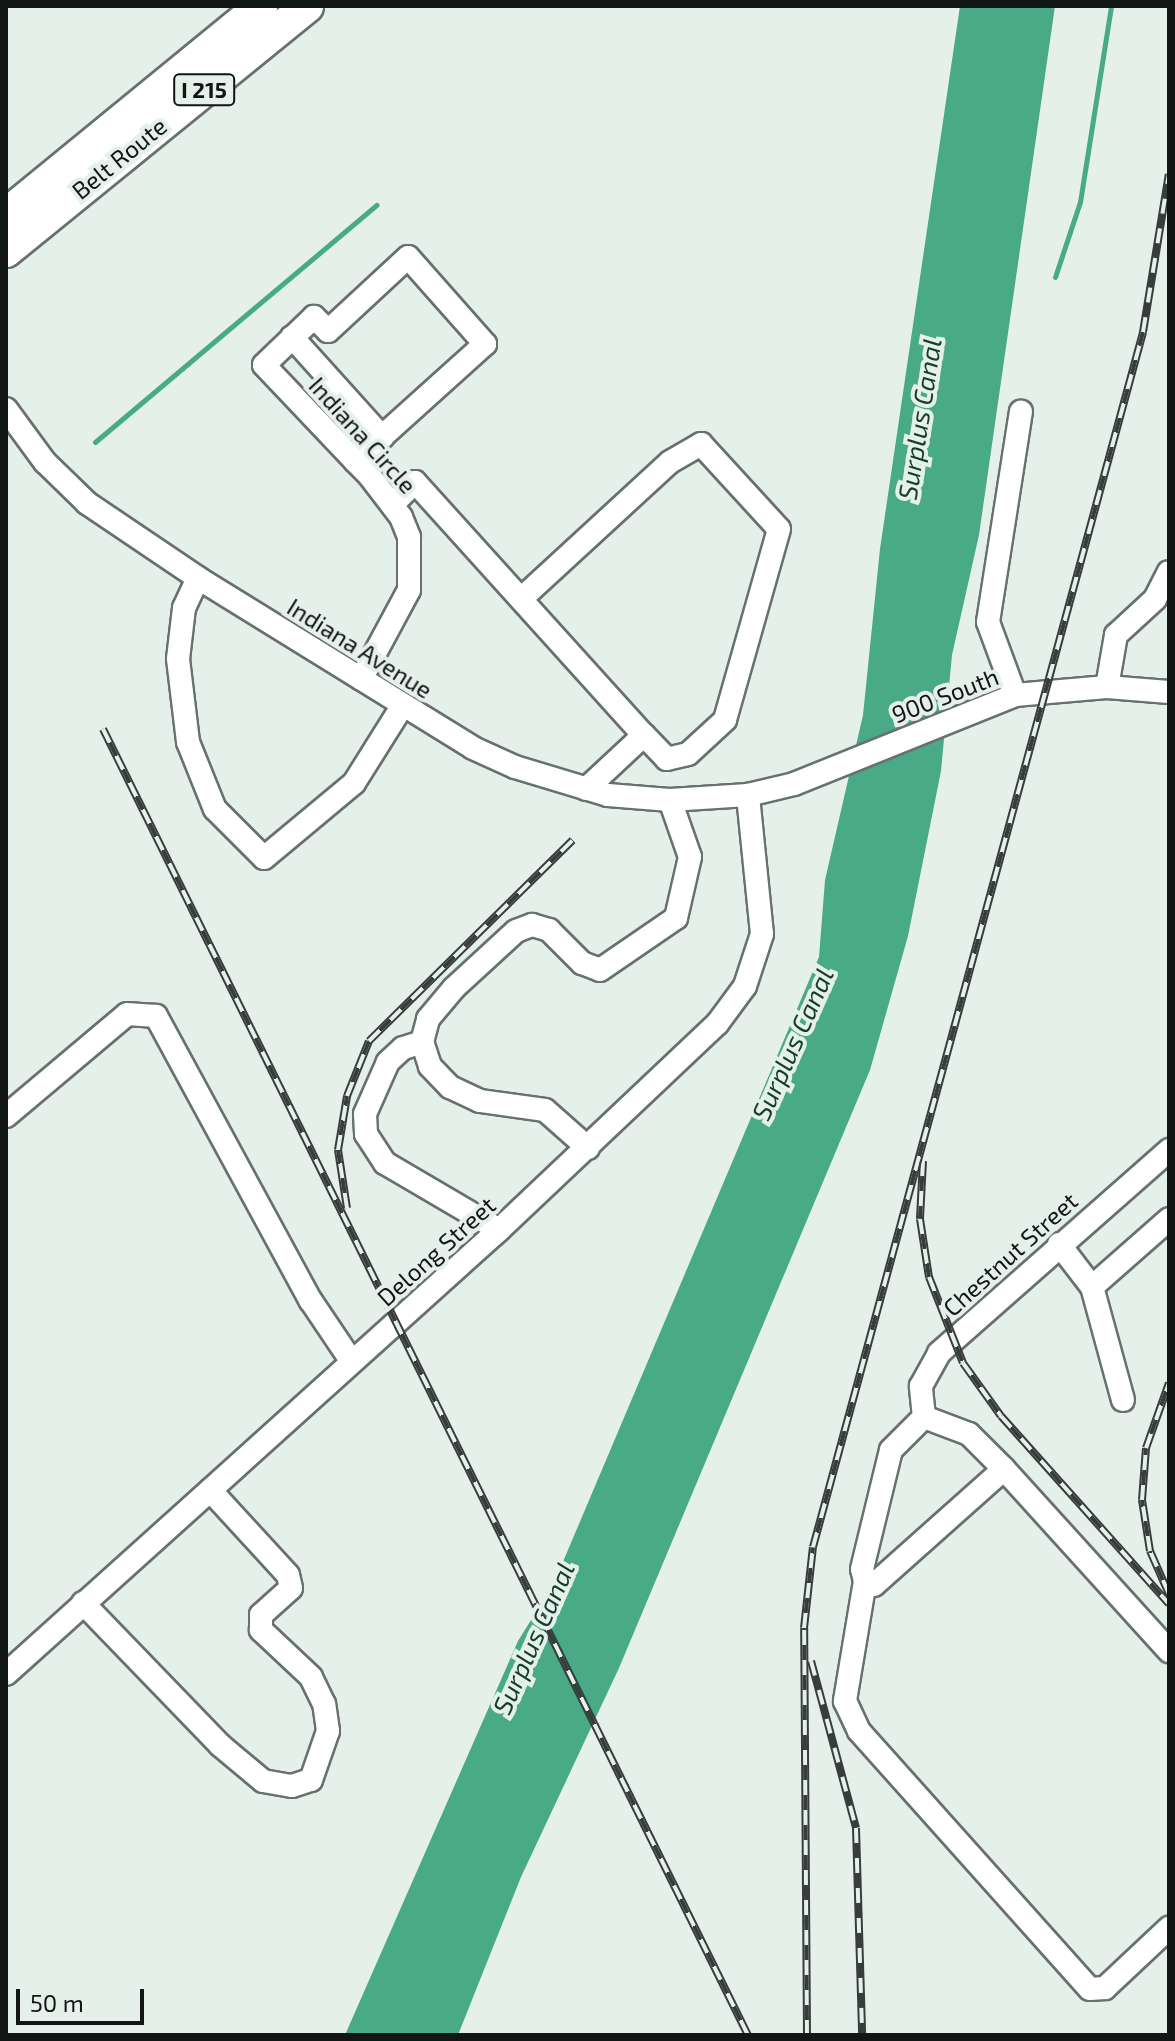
<!DOCTYPE html>
<style>
body{margin:0}
#map{position:relative;width:1175px;height:2041px;overflow:hidden;background:#e5f0eb;font-family:"Exo 2",sans-serif}
div>[style]{position:absolute}
.water>*{inset:0;background:#48aa86}
.stream>*{height:5px;margin:-2.5px;padding:0 2.5px;transform-origin:2.5px;border-radius:2.5px;background:#48aa86}
.roads{filter:drop-shadow(2px 0 #67716d) drop-shadow(-2px 0 #67716d) drop-shadow(0 2px #67716d) drop-shadow(0 -2px #67716d)}
.minor>*{height:22px;margin:-11px;padding:0 11px;transform-origin:11px;border-radius:11px;background:#fff}
.highway>*{height:32px;margin:-16px;padding:0 16px;transform-origin:16px;border-radius:16px;background:#fff}
.rail>*{height:8px;margin-top:-4px;transform-origin:0;background:repeating-linear-gradient(90deg,#e5f0eb 0 15px,#373d3a 0 30px);box-sizing:border-box;border-block:2px solid #373d3a}
span{translate:-50% -50%;white-space:nowrap;text-align:center;line-height:1.15;-webkit-text-stroke:8px #e5f0eb;paint-order:stroke}
.shield-label span{padding:2px 6px;background:#e5f0eb;border:2px solid;border-radius:6px;-webkit-text-stroke-width:0}
.shield-label{font-size:22px;color:#111513;font-weight:700}
.street-label{font-size:24px;color:#111513}
.water-label{font-size:26px;color:#133e2e;font-style:italic}
.frame{position:absolute;inset:0;border:8px solid #111513;pointer-events:none}
.scale{position:absolute;left:16px;top:1989px;width:128px;height:36px;box-sizing:border-box;border:4px solid #111513;border-top:0;padding-left:10px;font-size:24px;line-height:28px;white-space:nowrap;color:#111513;-webkit-text-stroke:6px #e5f0eb;paint-order:stroke}
</style>
<div id="map">
<div class="water">
<i style="clip-path:polygon(960px 6px,1055px 6px,979px 535px,952px 655px,941px 771px,908px 936px,870px 1070px,619px 1668px,521px 1877px,458px 2035px,345px 2035px,518px 1641px,554px 1583px,819px 957px,825px 880px,863px 715px,880px 549px)"></i>
</div>
<div class="stream">
<i style="left:1055px;top:277px;width:79px;rotate:-71.6deg"></i>
<i style="left:1080px;top:202px;width:198px;rotate:-81deg"></i>
<i style="left:95px;top:442px;width:368px;rotate:-40.1deg"></i>
</div>
<div class="roads">
<div class="minor">
<i style="left:292px;top:337px;width:135px;rotate:48deg"></i>
<i style="left:6px;top:409px;width:66px;rotate:53.7deg"></i>
<i style="left:45px;top:462px;width:59px;rotate:44.3deg"></i>
<i style="left:87px;top:503px;width:134px;rotate:34deg"></i>
<i style="left:198px;top:578px;width:323px;rotate:31.7deg"></i>
<i style="left:473px;top:748px;width:46px;rotate:24.3deg"></i>
<i style="left:515px;top:767px;width:97px;rotate:16.8deg"></i>
<i style="left:608px;top:795px;width:62px;rotate:4.6deg"></i>
<i style="left:670px;top:800px;width:78px;rotate:-3.7deg"></i>
<i style="left:748px;top:795px;width:47px;rotate:-13.4deg"></i>
<i style="left:794px;top:784px;width:238px;rotate:-21.9deg"></i>
<i style="left:1015px;top:695px;width:92px;rotate:-5deg"></i>
<i style="left:1107px;top:687px;width:62px;rotate:4.6deg"></i>
<i style="left:355px;top:461px;width:175px;rotate:-42deg"></i>
<i style="left:485px;top:344px;width:116px;rotate:-131.5deg"></i>
<i style="left:408px;top:257px;width:109px;rotate:137.2deg"></i>
<i style="left:328px;top:331px;width:20px;rotate:-135deg"></i>
<i style="left:314px;top:317px;width:69px;rotate:136.2deg"></i>
<i style="left:264px;top:365px;width:132px;rotate:46.5deg"></i>
<i style="left:355px;top:461px;width:20px;rotate:45deg"></i>
<i style="left:369px;top:475px;width:53px;rotate:52.7deg"></i>
<i style="left:401px;top:517px;width:22px;rotate:68deg"></i>
<i style="left:409px;top:537px;width:53px;rotate:90deg"></i>
<i style="left:409px;top:590px;width:101px;rotate:118.3deg"></i>
<i style="left:393px;top:504px;width:31px;rotate:-45deg"></i>
<i style="left:415px;top:482px;width:341px;rotate:47.9deg"></i>
<i style="left:644px;top:735px;width:79px;rotate:137deg"></i>
<i style="left:198px;top:578px;width:33px;rotate:115deg"></i>
<i style="left:184px;top:608px;width:51px;rotate:96.7deg"></i>
<i style="left:178px;top:659px;width:84px;rotate:83.1deg"></i>
<i style="left:188px;top:742px;width:72px;rotate:68.1deg"></i>
<i style="left:215px;top:809px;width:69px;rotate:45deg"></i>
<i style="left:264px;top:858px;width:117px;rotate:-39.8deg"></i>
<i style="left:354px;top:783px;width:92px;rotate:-57.9deg"></i>
<i style="left:521px;top:599px;width:202px;rotate:-42.6deg"></i>
<i style="left:670px;top:462px;width:36px;rotate:-30deg"></i>
<i style="left:701px;top:444px;width:115px;rotate:47.5deg"></i>
<i style="left:779px;top:529px;width:198px;rotate:105.8deg"></i>
<i style="left:725px;top:720px;width:50px;rotate:137.4deg"></i>
<i style="left:688px;top:754px;width:22px;rotate:167deg"></i>
<i style="left:667px;top:759px;width:33px;rotate:-134deg"></i>
<i style="left:1107px;top:687px;width:53px;rotate:-80.2deg"></i>
<i style="left:1116px;top:635px;width:53px;rotate:-42.7deg"></i>
<i style="left:1155px;top:599px;width:30px;rotate:-63deg"></i>
<i style="left:1015px;top:695px;width:78px;rotate:-110.3deg"></i>
<i style="left:988px;top:622px;width:213px;rotate:-81.1deg"></i>
<i style="left:422px;top:1042px;width:20px;rotate:162deg"></i>
<i style="left:403px;top:1048px;width:21px;rotate:137deg"></i>
<i style="left:388px;top:1062px;width:57px;rotate:113.9deg"></i>
<i style="left:365px;top:1114px;width:20px;rotate:87deg"></i>
<i style="left:366px;top:1134px;width:35px;rotate:57deg"></i>
<i style="left:385px;top:1163px;width:132px;rotate:30.4deg"></i>
<i style="left:6px;top:1116px;width:158px;rotate:-40.1deg"></i>
<i style="left:127px;top:1014px;width:29px;rotate:4deg"></i>
<i style="left:156px;top:1016px;width:324px;rotate:61.5deg"></i>
<i style="left:311px;top:1301px;width:73px;rotate:56.1deg"></i>
<i style="left:588px;top:1148px;width:57px;rotate:-138.5deg"></i>
<i style="left:545px;top:1110px;width:66px;rotate:-172.1deg"></i>
<i style="left:480px;top:1101px;width:33px;rotate:-155deg"></i>
<i style="left:450px;top:1087px;width:29px;rotate:-134deg"></i>
<i style="left:430px;top:1066px;width:25px;rotate:-108deg"></i>
<i style="left:422px;top:1042px;width:24px;rotate:-75deg"></i>
<i style="left:428px;top:1019px;width:40px;rotate:-50deg"></i>
<i style="left:454px;top:988px;width:84px;rotate:-42.6deg"></i>
<i style="left:516px;top:931px;width:17px;rotate:-21deg"></i>
<i style="left:532px;top:925px;width:18px;rotate:16deg"></i>
<i style="left:549px;top:930px;width:47px;rotate:45deg"></i>
<i style="left:582px;top:963px;width:19px;rotate:21deg"></i>
<i style="left:600px;top:970px;width:92px;rotate:-34.4deg"></i>
<i style="left:676px;top:918px;width:63px;rotate:-77.1deg"></i>
<i style="left:690px;top:857px;width:60px;rotate:-109.3deg"></i>
<i style="left:1059px;top:1244px;width:54px;rotate:52.5deg"></i>
<i style="left:1123px;top:1400px;width:117px;rotate:-105.3deg"></i>
<i style="left:1092px;top:1287px;width:103px;rotate:-41.4deg"></i>
<i style="left:924px;top:1417px;width:48px;rotate:20.7deg"></i>
<i style="left:969px;top:1434px;width:49px;rotate:45deg"></i>
<i style="left:1004px;top:1469px;width:174px;rotate:138.3deg"></i>
<i style="left:874px;top:1585px;width:10px;rotate:-156deg"></i>
<i style="left:865px;top:1581px;width:12px;rotate:-104deg"></i>
<i style="left:862px;top:1569px;width:122px;rotate:-76.3deg"></i>
<i style="left:891px;top:1450px;width:47px;rotate:-45deg"></i>
<i style="left:924px;top:1417px;width:31px;rotate:-96deg"></i>
<i style="left:921px;top:1386px;width:38px;rotate:-61deg"></i>
<i style="left:939px;top:1353px;width:307px;rotate:-41.4deg"></i>
<i style="left:1004px;top:1469px;width:246px;rotate:47.8deg"></i>
<i style="left:865px;top:1581px;width:122px;rotate:99.5deg"></i>
<i style="left:845px;top:1701px;width:33px;rotate:65deg"></i>
<i style="left:859px;top:1731px;width:346px;rotate:48.2deg"></i>
<i style="left:1090px;top:1989px;width:15px;rotate:-4deg"></i>
<i style="left:1105px;top:1988px;width:88px;rotate:-43.2deg"></i>
<i style="left:83px;top:1603px;width:197px;rotate:46deg"></i>
<i style="left:220px;top:1745px;width:56px;rotate:39.9deg"></i>
<i style="left:263px;top:1781px;width:29px;rotate:10deg"></i>
<i style="left:292px;top:1786px;width:20px;rotate:-18deg"></i>
<i style="left:311px;top:1780px;width:52px;rotate:-70.9deg"></i>
<i style="left:328px;top:1731px;width:27px;rotate:-98deg"></i>
<i style="left:324px;top:1704px;width:30px;rotate:-116deg"></i>
<i style="left:311px;top:1677px;width:69px;rotate:-136.8deg"></i>
<i style="left:261px;top:1630px;width:15px;rotate:-90deg"></i>
<i style="left:261px;top:1615px;width:40px;rotate:-42deg"></i>
<i style="left:291px;top:1588px;width:13px;rotate:-103deg"></i>
<i style="left:288px;top:1575px;width:115px;rotate:-132.5deg"></i>
<i style="left:6px;top:1674px;width:663px;rotate:-42.01deg"></i>
<i style="left:499px;top:1230px;width:300px;rotate:-43.4deg"></i>
<i style="left:717px;top:1024px;width:47px;rotate:-53.6deg"></i>
<i style="left:745px;top:986px;width:55px;rotate:-71.9deg"></i>
<i style="left:762px;top:934px;width:140px;rotate:-95.8deg"></i>
</div>
<div class="highway">
<i style="left:6px;top:215px;width:330px;rotate:-39.3deg"></i>
<i style="left:6px;top:251px;width:388px;rotate:-39.1deg"></i>
</div>
</div>
<div class="rail">
<i style="left:103px;top:729px;width:1457px;rotate:63.72deg"></i>
<i style="left:923px;top:1161px;width:58px;rotate:93deg"></i>
<i style="left:920px;top:1219px;width:59px;rotate:81.2deg"></i>
<i style="left:929px;top:1277px;width:92px;rotate:68.4deg"></i>
<i style="left:963px;top:1363px;width:65px;rotate:54.4deg"></i>
<i style="left:1001px;top:1416px;width:252px;rotate:48.2deg"></i>
<i style="left:347px;top:1208px;width:59px;rotate:-98.8deg"></i>
<i style="left:338px;top:1150px;width:55px;rotate:-80.5deg"></i>
<i style="left:347px;top:1096px;width:59px;rotate:-68.2deg"></i>
<i style="left:369px;top:1041px;width:286px;rotate:-44.6deg"></i>
<i style="left:1169px;top:1594px;width:47px;rotate:-113.8deg"></i>
<i style="left:1150px;top:1551px;width:52px;rotate:-98.9deg"></i>
<i style="left:1142px;top:1500px;width:52px;rotate:-85.6deg"></i>
<i style="left:1146px;top:1448px;width:69px;rotate:-70.5deg"></i>
<i style="left:811px;top:1661px;width:173px;rotate:74.9deg"></i>
<i style="left:856px;top:1828px;width:207px;rotate:88.3deg"></i>
<i style="left:807px;top:2035px;width:407px;rotate:-90.4deg"></i>
<i style="left:804px;top:1628px;width:81px;rotate:-83.7deg"></i>
<i style="left:813px;top:1547px;width:1259px;rotate:-74.8deg"></i>
<i style="left:1143px;top:332px;width:160px;rotate:-80.7deg"></i>
</div>
<div class="shield-label">
<span style="left:204px;top:90px">I 215</span>
</div>
<div class="street-label">
<span style="left:119px;top:158px;rotate:-39deg">Belt Route</span>
<span style="left:363px;top:435px;rotate:48deg">Indiana Circle</span>
<span style="left:360px;top:648px;rotate:32deg">Indiana Avenue</span>
<span style="left:945px;top:695px;rotate:-21deg">900 South</span>
<span style="left:436px;top:1251px;rotate:-42deg">Delong Street</span>
<span style="left:1010px;top:1254px;rotate:-42deg">Chestnut Street</span>
</div>
<div class="water-label">
<span style="left:919px;top:419px;rotate:-81deg">Surplus Canal</span>
<span style="left:792px;top:1044px;rotate:-66deg">Surplus Canal</span>
<span style="left:533px;top:1638px;rotate:-66deg">Surplus Canal</span>
</div>
<div class="frame"></div>
<div class="scale">50 m</div>
</div>
